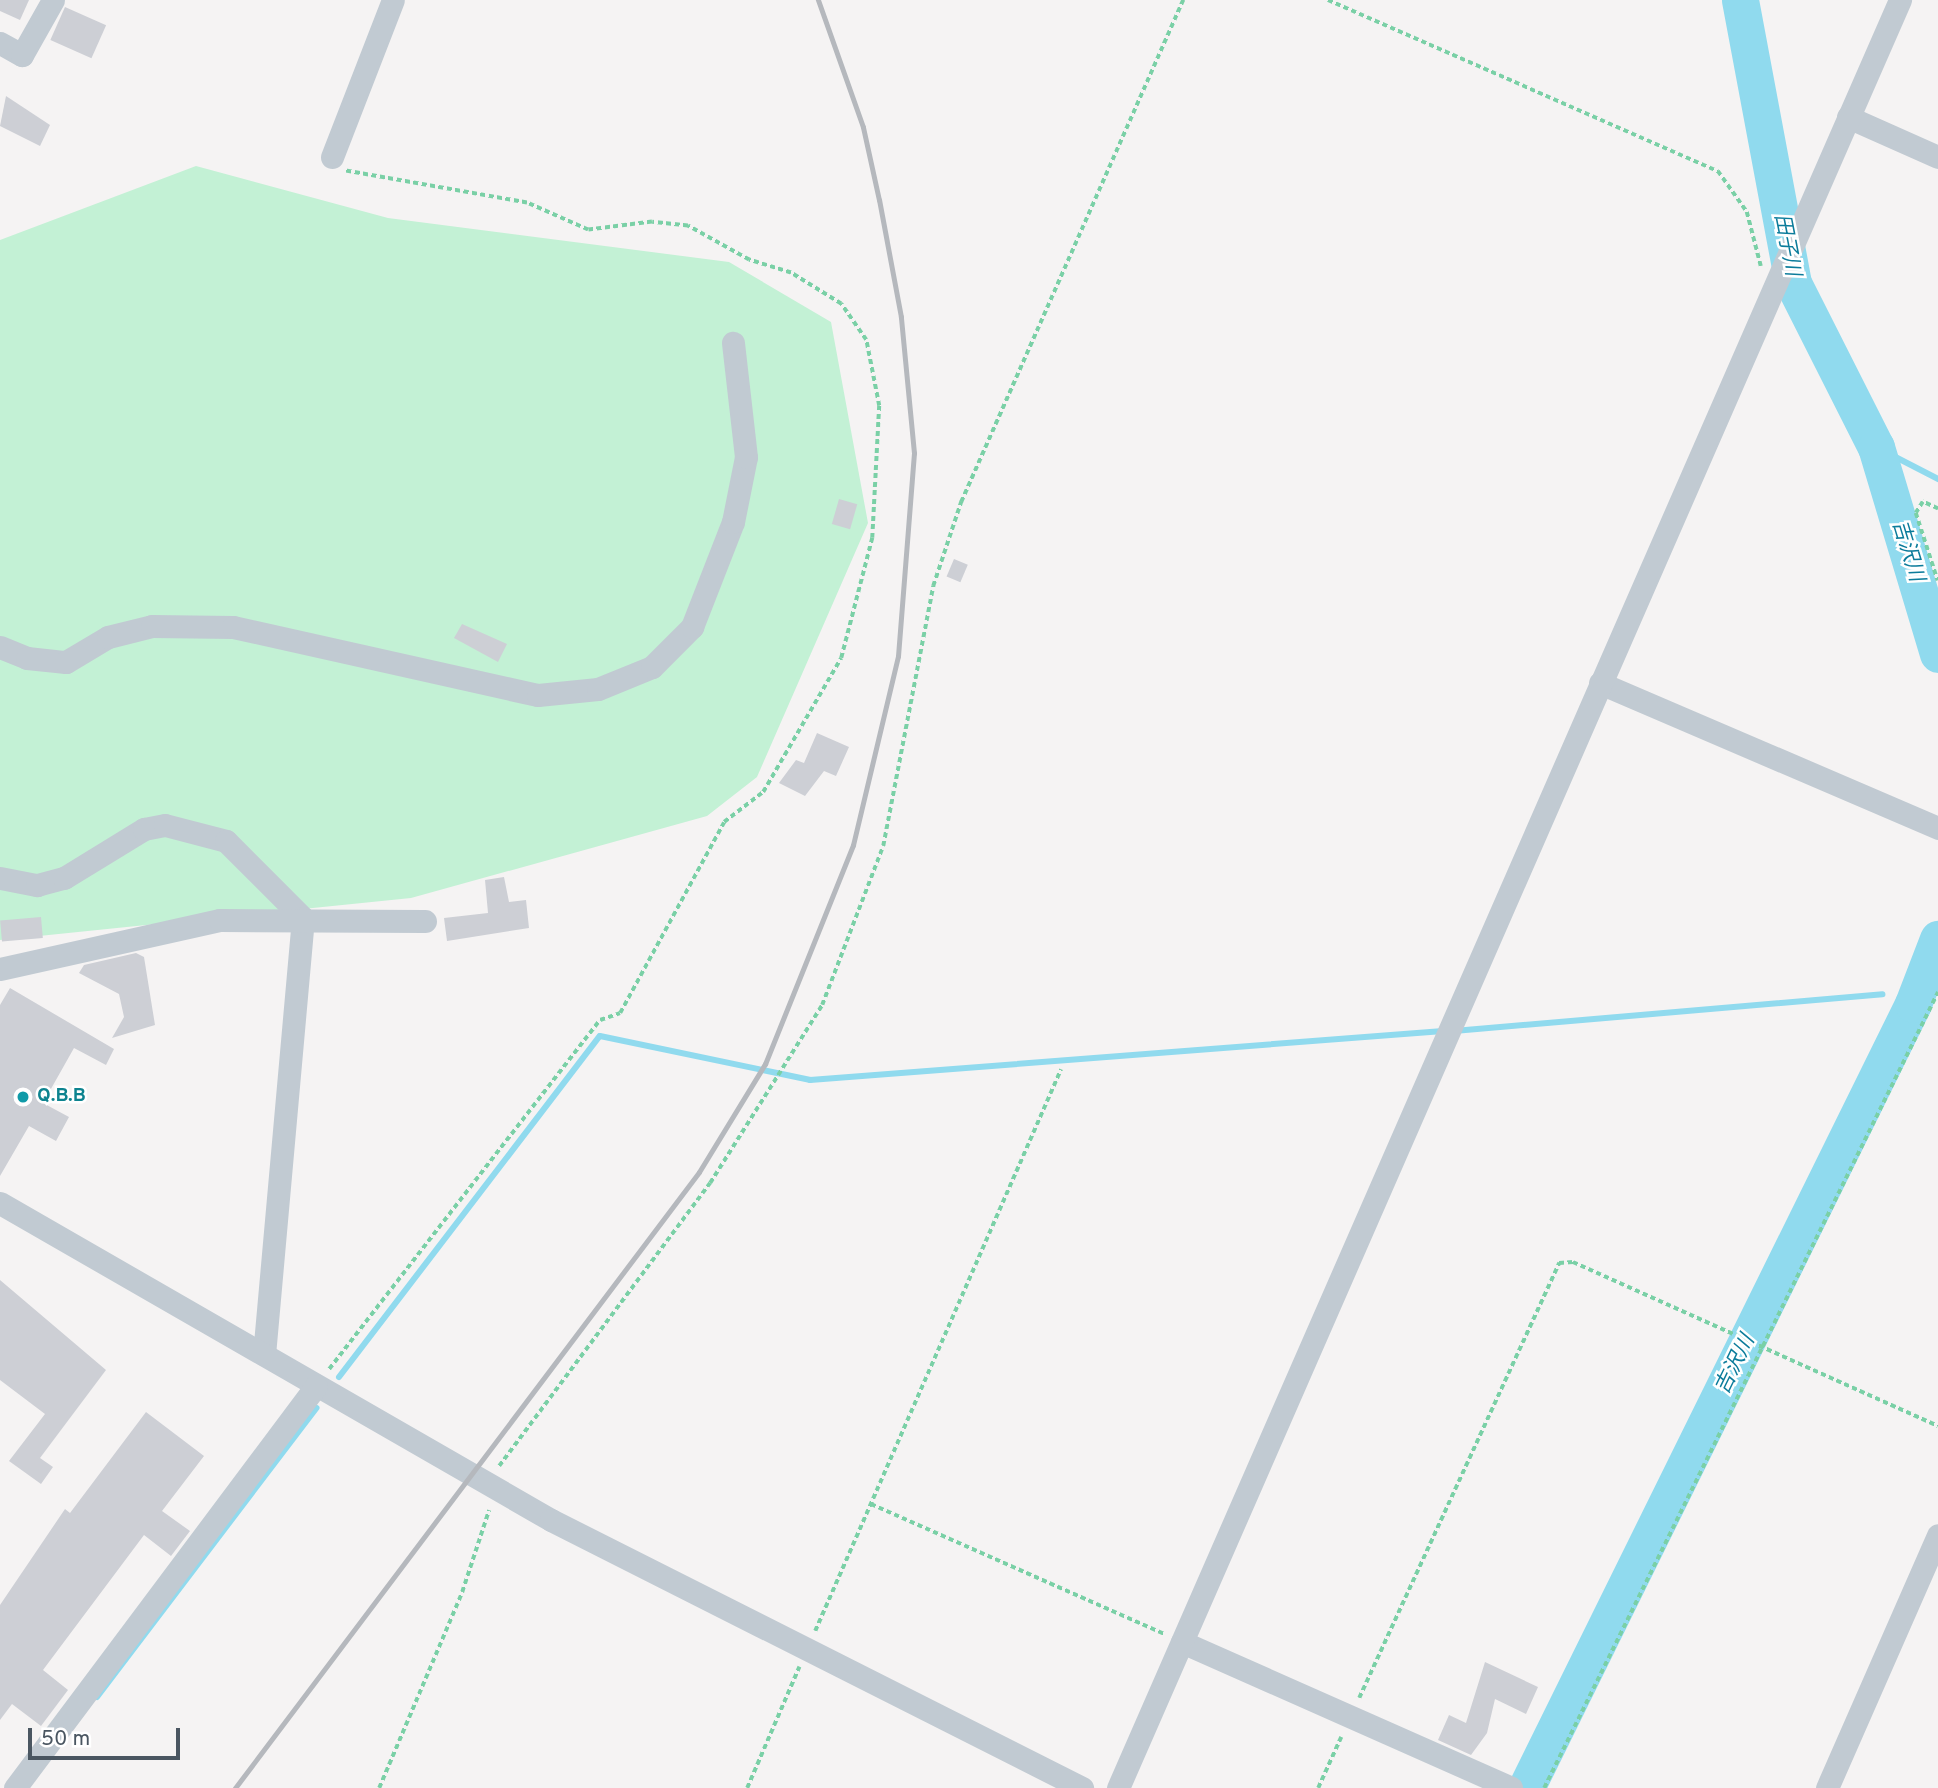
<!DOCTYPE html>
<meta charset="utf-8">
<style>
body{margin:0}
#map{position:relative;width:1938px;height:1788px;overflow:hidden;background:#f5f3f3;font-family:Overpass,"Noto Sans JP",sans-serif}
div>[style]{position:absolute}
.green>*{inset:0;background:#c3f1d5}
.stream>*{height:6px;margin:-3px;padding:0 3px;transform-origin:3px;border-radius:3px;background:#90daee}
.river>*{height:37px;margin:-18.5px;padding:0 18.5px;transform-origin:18.5px;border-radius:18.5px;background:#90daee}
.building>*{inset:0;background:#cdcfd5;transform-origin:0 0}
.path>*{height:3.5px;margin-top:-1.75px;transform-origin:0;background:repeating-linear-gradient(90deg,#7ad0a6 0 5px,transparent 0 8.5px)}
.minor>*{height:23px;margin:-11.5px;padding:0 11.5px;transform-origin:11.5px;border-radius:11.5px;background:#c1cad2}
.rail>*{height:5px;margin:-2.5px;padding:0 2.5px;transform-origin:2.5px;border-radius:2.5px;background:#b5b8bd}
.dots>*{width:19px;height:19px;translate:-50% -50%;box-sizing:border-box;border:4px solid #fff;border-radius:50%}
span{translate:-50% -50%;white-space:nowrap;text-align:center;line-height:1.15;-webkit-text-stroke:5px #fff;paint-order:stroke}
.culture-label{font-size:19px;color:#0d838f;font-weight:700}
.left{translate:0 -50%;text-align:left}
.water-label{font-size:21px;color:#0c7c9b;font-style:italic}
.scale{position:absolute;left:28px;top:1728px;width:152px;height:32px;box-sizing:border-box;border:4px solid #4a5661;border-top:0;padding-left:9px;font-size:21px;line-height:24px;white-space:nowrap;color:#4a5661;-webkit-text-stroke:5px #fff;paint-order:stroke}
</style>
<div id="map">
<div class="green">
<i style="clip-path:polygon(196px 166px,388px 218px,729px 262px,831px 322px,868px 523px,757px 777px,707px 816px,411px 898px,0 940px,0 240px)"></i>
</div>
<div class="stream">
<i style="left:1876px;top:447px;width:70px;rotate:27.3deg"></i>
<i style="left:1454px;top:1031px;width:430px;rotate:-4.9deg"></i>
<i style="left:339px;top:1377px;width:429px;rotate:-52.6deg"></i>
<i style="left:600px;top:1036px;width:215px;rotate:11.8deg"></i>
<i style="left:810px;top:1080px;width:635px;rotate:-4.43deg"></i>
<i style="left:97px;top:1697px;width:363px;rotate:-52.8deg"></i>
</div>
<div class="river">
<i style="left:1740px;top:0;width:288px;rotate:79.4deg"></i>
<i style="left:1793px;top:283px;width:184px;rotate:63.2deg"></i>
<i style="left:1876px;top:447px;width:216px;rotate:73.3deg"></i>
<i style="left:1526px;top:1788px;width:874px;rotate:-63.73deg"></i>
<i style="left:1913px;top:1004px;width:70px;rotate:-69deg"></i>
</div>
<div class="building">
<i style="clip-path:polygon(0 0,29px 0,20px 20px,0 11px)"></i>
<i style="left:65px;top:7px;width:45px;height:36px;rotate:24deg"></i>
<i style="clip-path:polygon(6px 96px,50px 125px,40px 146px,0 126px)"></i>
<i style="left:839px;top:499px;width:19px;height:26px;rotate:16deg"></i>
<i style="left:954px;top:559px;width:15px;height:19px;rotate:23deg"></i>
<i style="clip-path:polygon(462px 624px,507px 644px,498px 662px,454px 638px)"></i>
<i style="clip-path:polygon(817px 733px,849px 747px,836px 776px,824px 771px,805px 796px,779px 783px,796px 760px,804px 763px)"></i>
<i style="clip-path:polygon(504px 877px,509px 902px,526px 900px,529px 928px,447px 941px,444px 918px,488px 913px,485px 880px)"></i>
<i style="left:41px;top:917px;width:21px;height:41px;rotate:85deg"></i>
<i style="clip-path:polygon(136px 953px,144px 957px,155px 1025px,112px 1038px,124px 1017px,119px 994px,79px 973px,84px 965px)"></i>
<i style="clip-path:polygon(10px 988px,114px 1049px,106px 1065px,74px 1048px,43px 1103px,69px 1117px,56px 1141px,29px 1126px,0 1176px,0 1005px)"></i>
<i style="clip-path:polygon(0 1280px,106px 1370px,40px 1458px,53px 1467px,41px 1484px,9px 1461px,45px 1414px,0 1380px)"></i>
<i style="clip-path:polygon(146px 1412px,204px 1456px,162px 1511px,190px 1531px,171px 1556px,144px 1535px,43px 1670px,68px 1690px,41px 1726px,12px 1704px,0 1720px,0 1605px,65px 1509px,70px 1513px)"></i>
<i style="clip-path:polygon(1485px 1662px,1538px 1687px,1526px 1714px,1495px 1699px,1487px 1733px,1471px 1755px,1438px 1740px,1449px 1715px,1466px 1723px)"></i>
</div>
<div class="path">
<i style="left:1328px;top:0;width:426px;rotate:23.7deg"></i>
<i style="left:1718px;top:171px;width:50px;rotate:54.7deg"></i>
<i style="left:1747px;top:212px;width:56px;rotate:75.5deg"></i>
<i style="left:1938px;top:509px;width:17px;rotate:-155deg"></i>
<i style="left:1923px;top:502px;width:13px;rotate:122deg"></i>
<i style="left:1916px;top:513px;width:71px;rotate:72.1deg"></i>
<i style="left:329px;top:1369px;width:442px;rotate:-52.2deg"></i>
<i style="left:600px;top:1020px;width:21px;rotate:-19deg"></i>
<i style="left:620px;top:1013px;width:217px;rotate:-61.4deg"></i>
<i style="left:724px;top:822px;width:49px;rotate:-37.6deg"></i>
<i style="left:763px;top:792px;width:155px;rotate:-59.8deg"></i>
<i style="left:841px;top:658px;width:124px;rotate:-75.5deg"></i>
<i style="left:872px;top:538px;width:132px;rotate:-87deg"></i>
<i style="left:879px;top:406px;width:67px;rotate:-101.1deg"></i>
<i style="left:866px;top:340px;width:44px;rotate:-124.8deg"></i>
<i style="left:841px;top:304px;width:59px;rotate:-148.2deg"></i>
<i style="left:791px;top:273px;width:44px;rotate:-162.8deg"></i>
<i style="left:749px;top:260px;width:70px;rotate:-150.9deg"></i>
<i style="left:688px;top:226px;width:36px;rotate:-174deg"></i>
<i style="left:652px;top:222px;width:64px;rotate:172.9deg"></i>
<i style="left:588px;top:230px;width:67px;rotate:-156.1deg"></i>
<i style="left:527px;top:203px;width:184px;rotate:-170deg"></i>
<i style="left:499px;top:1466px;width:353px;rotate:-53.3deg"></i>
<i style="left:710px;top:1183px;width:210px;rotate:-57.8deg"></i>
<i style="left:822px;top:1005px;width:170px;rotate:-69deg"></i>
<i style="left:883px;top:846px;width:265px;rotate:-79.1deg"></i>
<i style="left:933px;top:586px;width:89px;rotate:-71.6deg"></i>
<i style="left:961px;top:502px;width:549px;rotate:-66.14deg"></i>
<i style="left:871px;top:1504px;width:321px;rotate:23.9deg"></i>
<i style="left:815px;top:1631px;width:613px;rotate:-66.36deg"></i>
<i style="left:1359px;top:1698px;width:479px;rotate:-65.3deg"></i>
<i style="left:1559px;top:1263px;width:14px;rotate:-4deg"></i>
<i style="left:1573px;top:1262px;width:400px;rotate:24.2deg"></i>
<i style="left:379px;top:1788px;width:213px;rotate:-67deg"></i>
<i style="left:462px;top:1592px;width:86px;rotate:-71.8deg"></i>
<i style="left:747px;top:1788px;width:132px;rotate:-66.7deg"></i>
<i style="left:1318px;top:1788px;width:56px;rotate:-65.7deg"></i>
<i style="left:1544px;top:1788px;width:888px;rotate:-63.67deg"></i>
</div>
<div class="minor">
<i style="left:0;top:43px;width:25px;rotate:29deg"></i>
<i style="left:22px;top:55px;width:63px;rotate:-60.6deg"></i>
<i style="left:1848px;top:117px;width:98px;rotate:24deg"></i>
<i style="left:332px;top:157px;width:168px;rotate:-68.8deg"></i>
<i style="left:0;top:647px;width:29px;rotate:22deg"></i>
<i style="left:27px;top:658px;width:39px;rotate:6deg"></i>
<i style="left:66px;top:662px;width:49px;rotate:-30.8deg"></i>
<i style="left:108px;top:637px;width:45px;rotate:-14deg"></i>
<i style="left:152px;top:626px;width:81px;rotate:0.7deg"></i>
<i style="left:233px;top:627px;width:312px;rotate:12.6deg"></i>
<i style="left:538px;top:695px;width:60px;rotate:-5.7deg"></i>
<i style="left:598px;top:689px;width:58px;rotate:-22.2deg"></i>
<i style="left:652px;top:667px;width:57px;rotate:-45deg"></i>
<i style="left:692px;top:627px;width:113px;rotate:-68.7deg"></i>
<i style="left:733px;top:522px;width:66px;rotate:-78.7deg"></i>
<i style="left:746px;top:457px;width:115px;rotate:-96.5deg"></i>
<i style="left:1600px;top:683px;width:368px;rotate:23.2deg"></i>
<i style="left:0;top:878px;width:38px;rotate:11deg"></i>
<i style="left:37px;top:885px;width:28px;rotate:-15deg"></i>
<i style="left:64px;top:878px;width:94px;rotate:-31.5deg"></i>
<i style="left:144px;top:829px;width:21px;rotate:-11deg"></i>
<i style="left:165px;top:825px;width:63px;rotate:14.7deg"></i>
<i style="left:226px;top:841px;width:109px;rotate:45deg"></i>
<i style="left:303px;top:918px;width:438px;rotate:95.1deg"></i>
<i style="left:0;top:969px;width:225px;rotate:-12.6deg"></i>
<i style="left:220px;top:920px;width:205px;rotate:0.3deg"></i>
<i style="left:0;top:1203px;width:636px;rotate:29.91deg"></i>
<i style="left:551px;top:1520px;width:595px;rotate:26.78deg"></i>
<i style="left:1182px;top:1642px;width:360px;rotate:23.9deg"></i>
<i style="left:15px;top:1788px;width:502px;rotate:-53.18deg"></i>
<i style="left:1118px;top:1788px;width:1952px;rotate:-66.38deg"></i>
<i style="left:1827px;top:1788px;width:276px;rotate:-66.3deg"></i>
</div>
<div class="rail">
<i style="left:235px;top:1788px;width:771px;rotate:-53.01deg"></i>
<i style="left:699px;top:1172px;width:127px;rotate:-58.6deg"></i>
<i style="left:765px;top:1064px;width:236px;rotate:-68.1deg"></i>
<i style="left:853px;top:845px;width:194px;rotate:-76.6deg"></i>
<i style="left:898px;top:656px;width:204px;rotate:-85.5deg"></i>
<i style="left:914px;top:453px;width:137px;rotate:-95.5deg"></i>
<i style="left:901px;top:317px;width:119px;rotate:-100.6deg"></i>
<i style="left:879px;top:200px;width:75px;rotate:-102.4deg"></i>
<i style="left:863px;top:127px;width:135px;rotate:-109.5deg"></i>
</div>
<div class="dots">
<i style="left:23px;top:1097px;background:#0f9aa8"></i>
</div>
<div class="culture-label">
<span class="left" style="left:37px;top:1097px">Q.B.B</span>
</div>
<div class="water-label">
<span style="left:1786px;top:245px;rotate:79deg">田子川</span>
<span style="left:1907px;top:551px;rotate:73deg">吉沢川</span>
<span style="left:1736px;top:1365px;rotate:-64deg">吉沢川</span>
</div>
<div class="scale">50 m</div>
</div>
